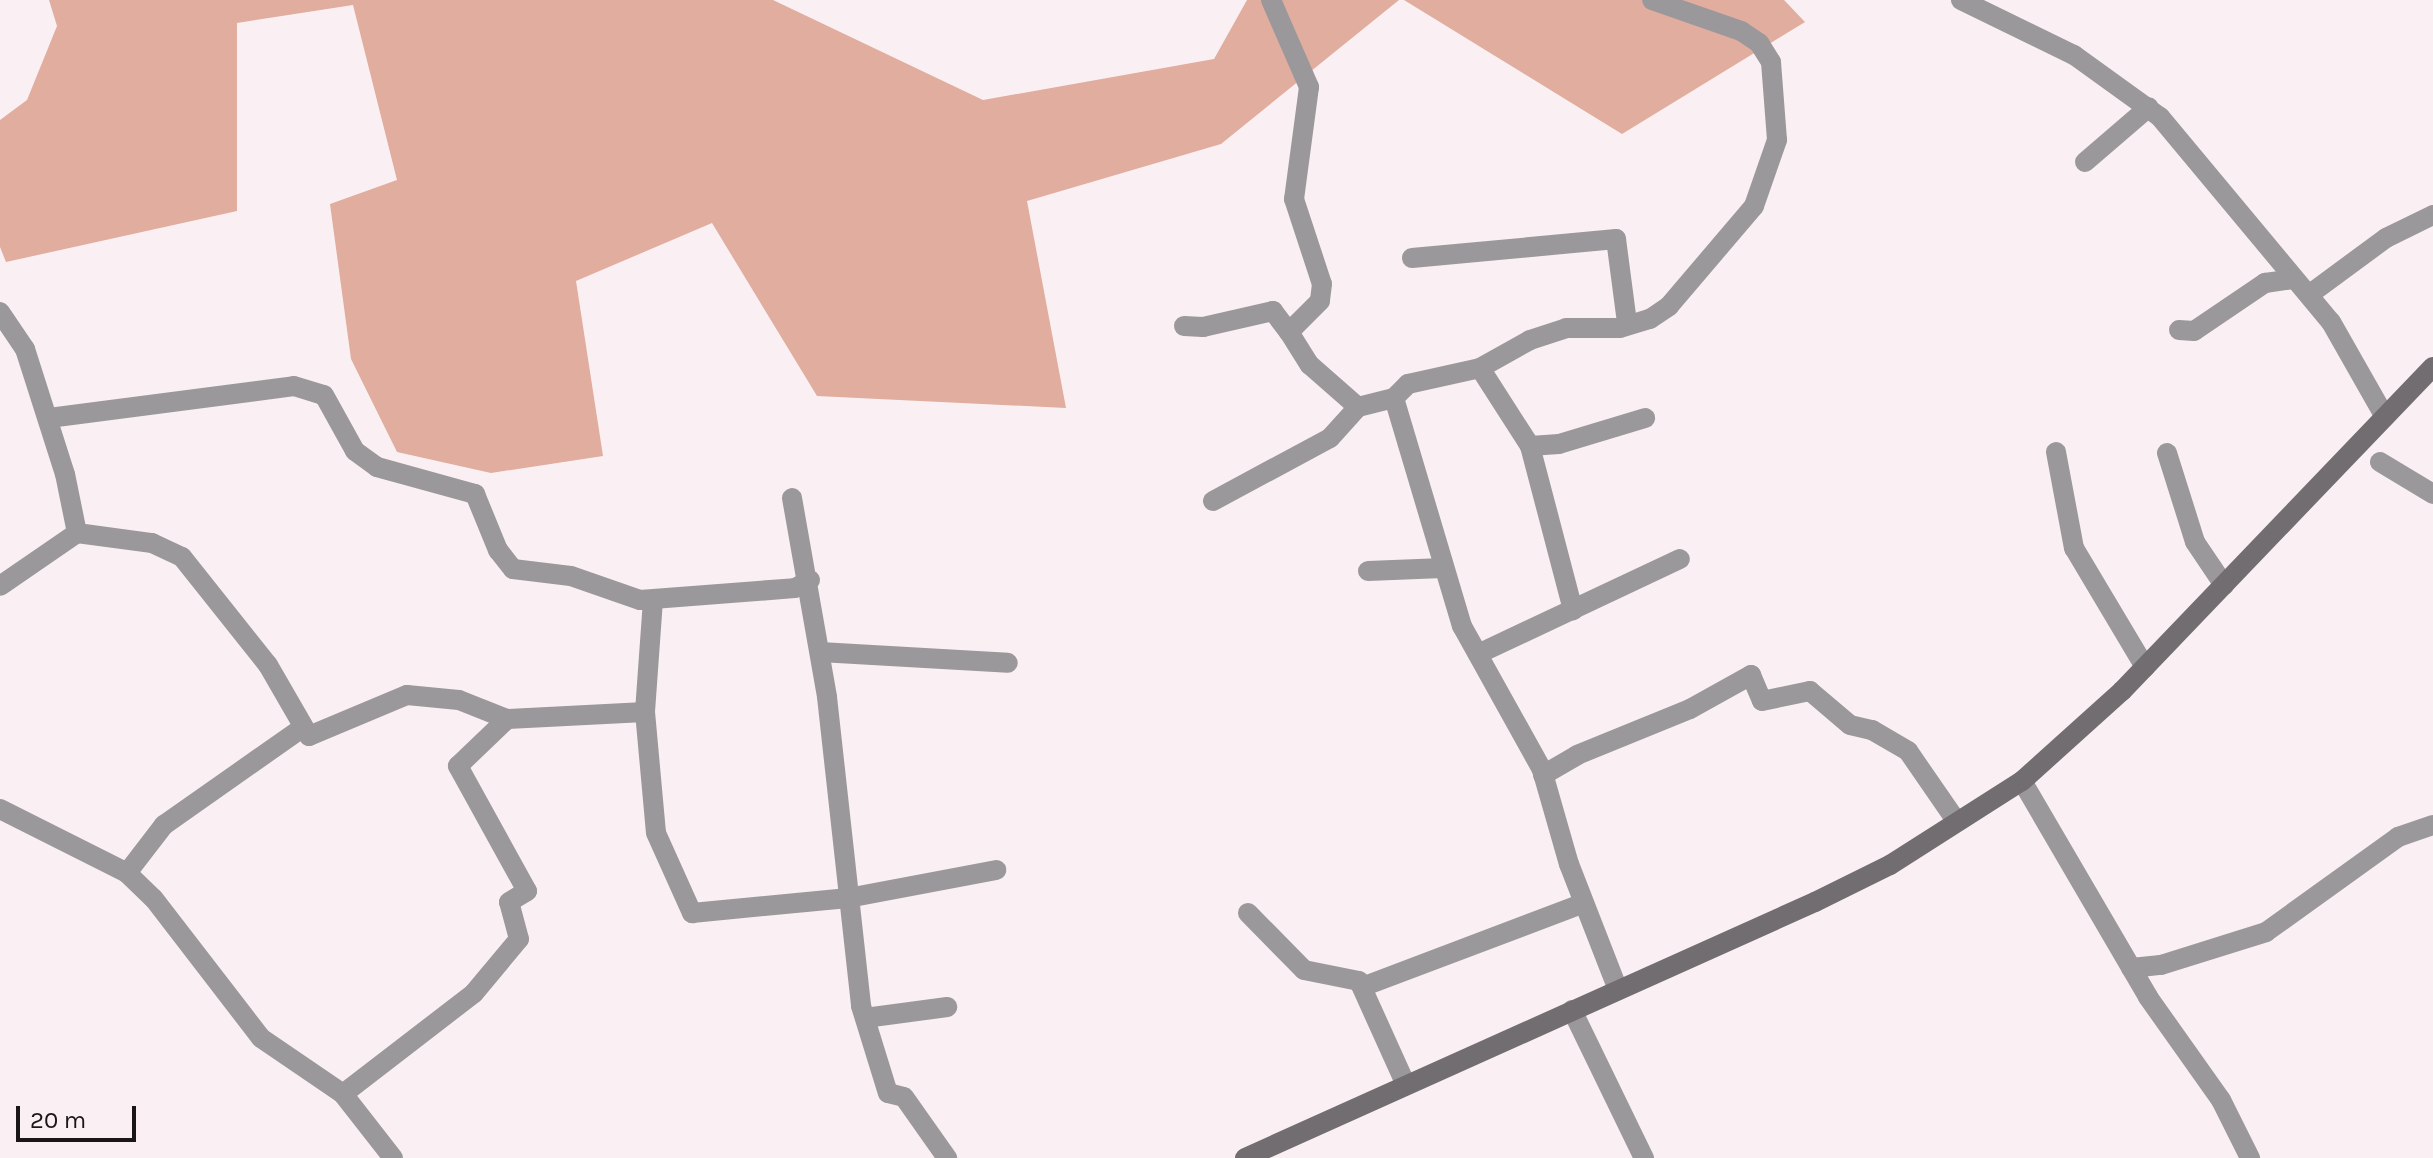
<!DOCTYPE html>
<style>
body{margin:0}
#map{position:relative;width:2433px;height:1158px;overflow:hidden;background:#faf0f3;font-family:Karla,sans-serif}
div>[style]{position:absolute}
.forest>*{inset:0;background:#e0ad9e}
.lane>*{height:20px;margin:-10px;padding:0 10px;transform-origin:10px;border-radius:10px;background:#9b989b}
.street>*{height:20px;margin:-10px;padding:0 10px;transform-origin:10px;border-radius:10px;background:#9b989b}
.secondary>*{height:20px;margin:-10px;padding:0 10px;transform-origin:10px;border-radius:10px;background:#726d71}
span{translate:-50% -50%;white-space:nowrap;text-align:center;line-height:1.15;-webkit-text-stroke:7px #faf0f3;paint-order:stroke}
.scale{position:absolute;left:16px;top:1106px;width:120px;height:36px;box-sizing:border-box;border:4px solid #1a1618;border-top:0;padding-left:10px;font-size:24px;line-height:28px;white-space:nowrap;color:#1a1618;-webkit-text-stroke:6px #faf0f3;paint-order:stroke}
</style>
<div id="map">
<div class="forest">
<i style="clip-path:polygon(49px 0,773px 0,983px 100px,1214px 59px,1247px 0,1399px 0,1221px 144px,1027px 201px,1066px 408px,817px 396px,712px 223px,576px 281px,603px 456px,491px 473px,397px 452px,351px 359px,330px 204px,397px 180px,353px 5px,237px 23px,237px 211px,6px 262px,0 247px,0 120px,27px 100px,57px 26px)"></i>
<i style="clip-path:polygon(1404px 0,1784px 0,1805px 22px,1622px 134px)"></i>
</div>
<div class="lane">
<i style="left:1271px;top:0;width:95px;rotate:66.4deg"></i>
<i style="left:1309px;top:87px;width:113px;rotate:97.6deg"></i>
<i style="left:1294px;top:199px;width:89px;rotate:71.8deg"></i>
<i style="left:1322px;top:284px;width:17px;rotate:97deg"></i>
<i style="left:1320px;top:301px;width:44px;rotate:135deg"></i>
<i style="left:1289px;top:332px;width:39px;rotate:58deg"></i>
<i style="left:1310px;top:365px;width:64px;rotate:41.2deg"></i>
<i style="left:1358px;top:407px;width:37px;rotate:-14deg"></i>
<i style="left:1394px;top:398px;width:238px;rotate:73.4deg"></i>
<i style="left:1462px;top:626px;width:165px;rotate:60.9deg"></i>
<i style="left:1542px;top:770px;width:98px;rotate:74deg"></i>
<i style="left:1569px;top:864px;width:135px;rotate:68.7deg"></i>
<i style="left:1961px;top:0;width:126px;rotate:26deg"></i>
<i style="left:2074px;top:55px;width:106px;rotate:35.8deg"></i>
<i style="left:2160px;top:117px;width:267px;rotate:50.2deg"></i>
<i style="left:2331px;top:322px;width:109px;rotate:60.4deg"></i>
<i style="left:2085px;top:162px;width:84px;rotate:-40.7deg"></i>
<i style="left:1412px;top:258px;width:205px;rotate:-5.3deg"></i>
<i style="left:1616px;top:239px;width:85px;rotate:82.5deg"></i>
<i style="left:1184px;top:326px;width:19px;rotate:3deg"></i>
<i style="left:1203px;top:327px;width:72px;rotate:-12.9deg"></i>
<i style="left:1273px;top:311px;width:26px;rotate:53deg"></i>
<i style="left:2179px;top:330px;width:15px;rotate:4deg"></i>
<i style="left:2194px;top:331px;width:86px;rotate:-34.1deg"></i>
<i style="left:2265px;top:283px;width:29px;rotate:-8deg"></i>
<i style="left:1480px;top:368px;width:93px;rotate:57.3deg"></i>
<i style="left:1530px;top:446px;width:170px;rotate:75.3deg"></i>
<i style="left:1394px;top:398px;width:20px;rotate:-45deg"></i>
<i style="left:1408px;top:384px;width:74px;rotate:-12.5deg"></i>
<i style="left:1480px;top:368px;width:57px;rotate:-29.2deg"></i>
<i style="left:1530px;top:340px;width:38px;rotate:-18deg"></i>
<i style="left:1566px;top:328px;width:54px"></i>
<i style="left:1620px;top:328px;width:31px;rotate:-17deg"></i>
<i style="left:1650px;top:319px;width:23px;rotate:-34deg"></i>
<i style="left:1669px;top:306px;width:131px;rotate:-49.6deg"></i>
<i style="left:1754px;top:206px;width:70px;rotate:-70.8deg"></i>
<i style="left:1777px;top:140px;width:78px;rotate:-94.4deg"></i>
<i style="left:1771px;top:62px;width:22px;rotate:-122deg"></i>
<i style="left:1759px;top:43px;width:22px;rotate:-146deg"></i>
<i style="left:1741px;top:31px;width:94px;rotate:-160.8deg"></i>
<i style="left:49px;top:418px;width:247px;rotate:-7.4deg"></i>
<i style="left:294px;top:386px;width:31px;rotate:17deg"></i>
<i style="left:324px;top:395px;width:64px;rotate:61deg"></i>
<i style="left:355px;top:451px;width:27px;rotate:36deg"></i>
<i style="left:377px;top:467px;width:102px;rotate:15.4deg"></i>
<i style="left:475px;top:494px;width:61px;rotate:67.7deg"></i>
<i style="left:498px;top:550px;width:24px;rotate:52deg"></i>
<i style="left:513px;top:569px;width:58px;rotate:6.9deg"></i>
<i style="left:571px;top:576px;width:73px;rotate:19.2deg"></i>
<i style="left:640px;top:600px;width:155px;rotate:-4.4deg"></i>
<i style="left:795px;top:588px;width:17px;rotate:-28deg"></i>
<i style="left:1530px;top:446px;width:29px;rotate:-4deg"></i>
<i style="left:1559px;top:444px;width:90px;rotate:-16.8deg"></i>
<i style="left:2380px;top:462px;width:62px;rotate:31.1deg"></i>
<i style="left:792px;top:498px;width:202px;rotate:80deg"></i>
<i style="left:827px;top:697px;width:311px;rotate:83.7deg"></i>
<i style="left:861px;top:1006px;width:91px;rotate:72.8deg"></i>
<i style="left:888px;top:1093px;width:16px;rotate:14deg"></i>
<i style="left:904px;top:1097px;width:75px;rotate:54.8deg"></i>
<i style="left:1213px;top:501px;width:133px;rotate:-28.3deg"></i>
<i style="left:1330px;top:438px;width:42px;rotate:-47.9deg"></i>
<i style="left:77px;top:533px;width:76px;rotate:7.6deg"></i>
<i style="left:152px;top:543px;width:33px;rotate:25deg"></i>
<i style="left:182px;top:557px;width:138px;rotate:51.5deg"></i>
<i style="left:268px;top:665px;width:82px;rotate:60deg"></i>
<i style="left:309px;top:736px;width:106px;rotate:-22.7deg"></i>
<i style="left:407px;top:695px;width:52px;rotate:5.5deg"></i>
<i style="left:459px;top:700px;width:52px;rotate:21.6deg"></i>
<i style="left:507px;top:719px;width:138px;rotate:-2.9deg"></i>
<i style="left:1368px;top:571px;width:75px;rotate:-2.3deg"></i>
<i style="left:653px;top:600px;width:112px;rotate:94.1deg"></i>
<i style="left:645px;top:712px;width:121px;rotate:84.8deg"></i>
<i style="left:656px;top:833px;width:88px;rotate:65.8deg"></i>
<i style="left:692px;top:913px;width:157px;rotate:-5.5deg"></i>
<i style="left:848px;top:898px;width:151px;rotate:-10.7deg"></i>
<i style="left:820px;top:652px;width:188px;rotate:3.3deg"></i>
<i style="left:1478px;top:654px;width:223px;rotate:-25.2deg"></i>
<i style="left:1543px;top:775px;width:39px;rotate:-30deg"></i>
<i style="left:1577px;top:755px;width:122px;rotate:-22.2deg"></i>
<i style="left:1690px;top:709px;width:70px;rotate:-29.1deg"></i>
<i style="left:1751px;top:675px;width:28px;rotate:67deg"></i>
<i style="left:1762px;top:701px;width:49px;rotate:-11.8deg"></i>
<i style="left:1810px;top:691px;width:52px;rotate:40.4deg"></i>
<i style="left:1850px;top:725px;width:23px;rotate:13deg"></i>
<i style="left:1872px;top:730px;width:42px;rotate:30.3deg"></i>
<i style="left:1908px;top:751px;width:86px;rotate:55.4deg"></i>
<i style="left:127px;top:873px;width:61px;rotate:-52.4deg"></i>
<i style="left:164px;top:825px;width:169px;rotate:-35.1deg"></i>
<i style="left:1248px;top:913px;width:80px;rotate:45.5deg"></i>
<i style="left:1304px;top:970px;width:56px;rotate:11.3deg"></i>
<i style="left:1359px;top:981px;width:114px;rotate:65.7deg"></i>
<i style="left:2131px;top:968px;width:30px;rotate:-6deg"></i>
<i style="left:2161px;top:965px;width:110px;rotate:-17.4deg"></i>
<i style="left:2266px;top:932px;width:163px;rotate:-35.7deg"></i>
<i style="left:2398px;top:837px;width:37px;rotate:-19deg"></i>
<i style="left:1362px;top:987px;width:237px;rotate:-20.7deg"></i>
<i style="left:865px;top:1018px;width:83px;rotate:-7.6deg"></i>
<i style="left:343px;top:1094px;width:165px;rotate:-37.6deg"></i>
<i style="left:474px;top:993px;width:70px;rotate:-50.2deg"></i>
<i style="left:519px;top:939px;width:38px;rotate:-105deg"></i>
<i style="left:509px;top:902px;width:21px;rotate:-31deg"></i>
<i style="left:527px;top:891px;width:143px;rotate:-118.9deg"></i>
<i style="left:458px;top:766px;width:68px;rotate:-43.8deg"></i>
</div>
<div class="street">
<i style="left:2310px;top:294px;width:94px;rotate:-36.4deg"></i>
<i style="left:2386px;top:238px;width:52px;rotate:-26.1deg"></i>
<i style="left:0;top:312px;width:45px;rotate:56deg"></i>
<i style="left:25px;top:349px;width:131px;rotate:72.3deg"></i>
<i style="left:65px;top:474px;width:60px;rotate:78.5deg"></i>
<i style="left:77px;top:533px;width:93px;rotate:145.5deg"></i>
<i style="left:2056px;top:452px;width:98px;rotate:79.4deg"></i>
<i style="left:2074px;top:548px;width:139px;rotate:59.2deg"></i>
<i style="left:2167px;top:453px;width:93px;rotate:72.5deg"></i>
<i style="left:2195px;top:542px;width:52px;rotate:56deg"></i>
<i style="left:2022px;top:781px;width:250px;rotate:59.7deg"></i>
<i style="left:2148px;top:997px;width:126px;rotate:54.7deg"></i>
<i style="left:2221px;top:1100px;width:65px;rotate:63.4deg"></i>
<i style="left:0;top:809px;width:142px;rotate:26.7deg"></i>
<i style="left:127px;top:873px;width:37px;rotate:44deg"></i>
<i style="left:154px;top:899px;width:175px;rotate:52.4deg"></i>
<i style="left:261px;top:1038px;width:99px;rotate:34.3deg"></i>
<i style="left:343px;top:1094px;width:81px;rotate:52deg"></i>
<i style="left:1572px;top:1010px;width:165px;rotate:64.1deg"></i>
</div>
<div class="secondary">
<i style="left:1245px;top:1158px;width:625px;rotate:-24.19deg"></i>
<i style="left:1815px;top:902px;width:84px;rotate:-26.3deg"></i>
<i style="left:1890px;top:865px;width:156px;rotate:-32.5deg"></i>
<i style="left:2022px;top:781px;width:135px;rotate:-42deg"></i>
<i style="left:2122px;top:691px;width:449px;rotate:-46.2deg"></i>
</div>
<div class="scale">20 m</div>
</div>
